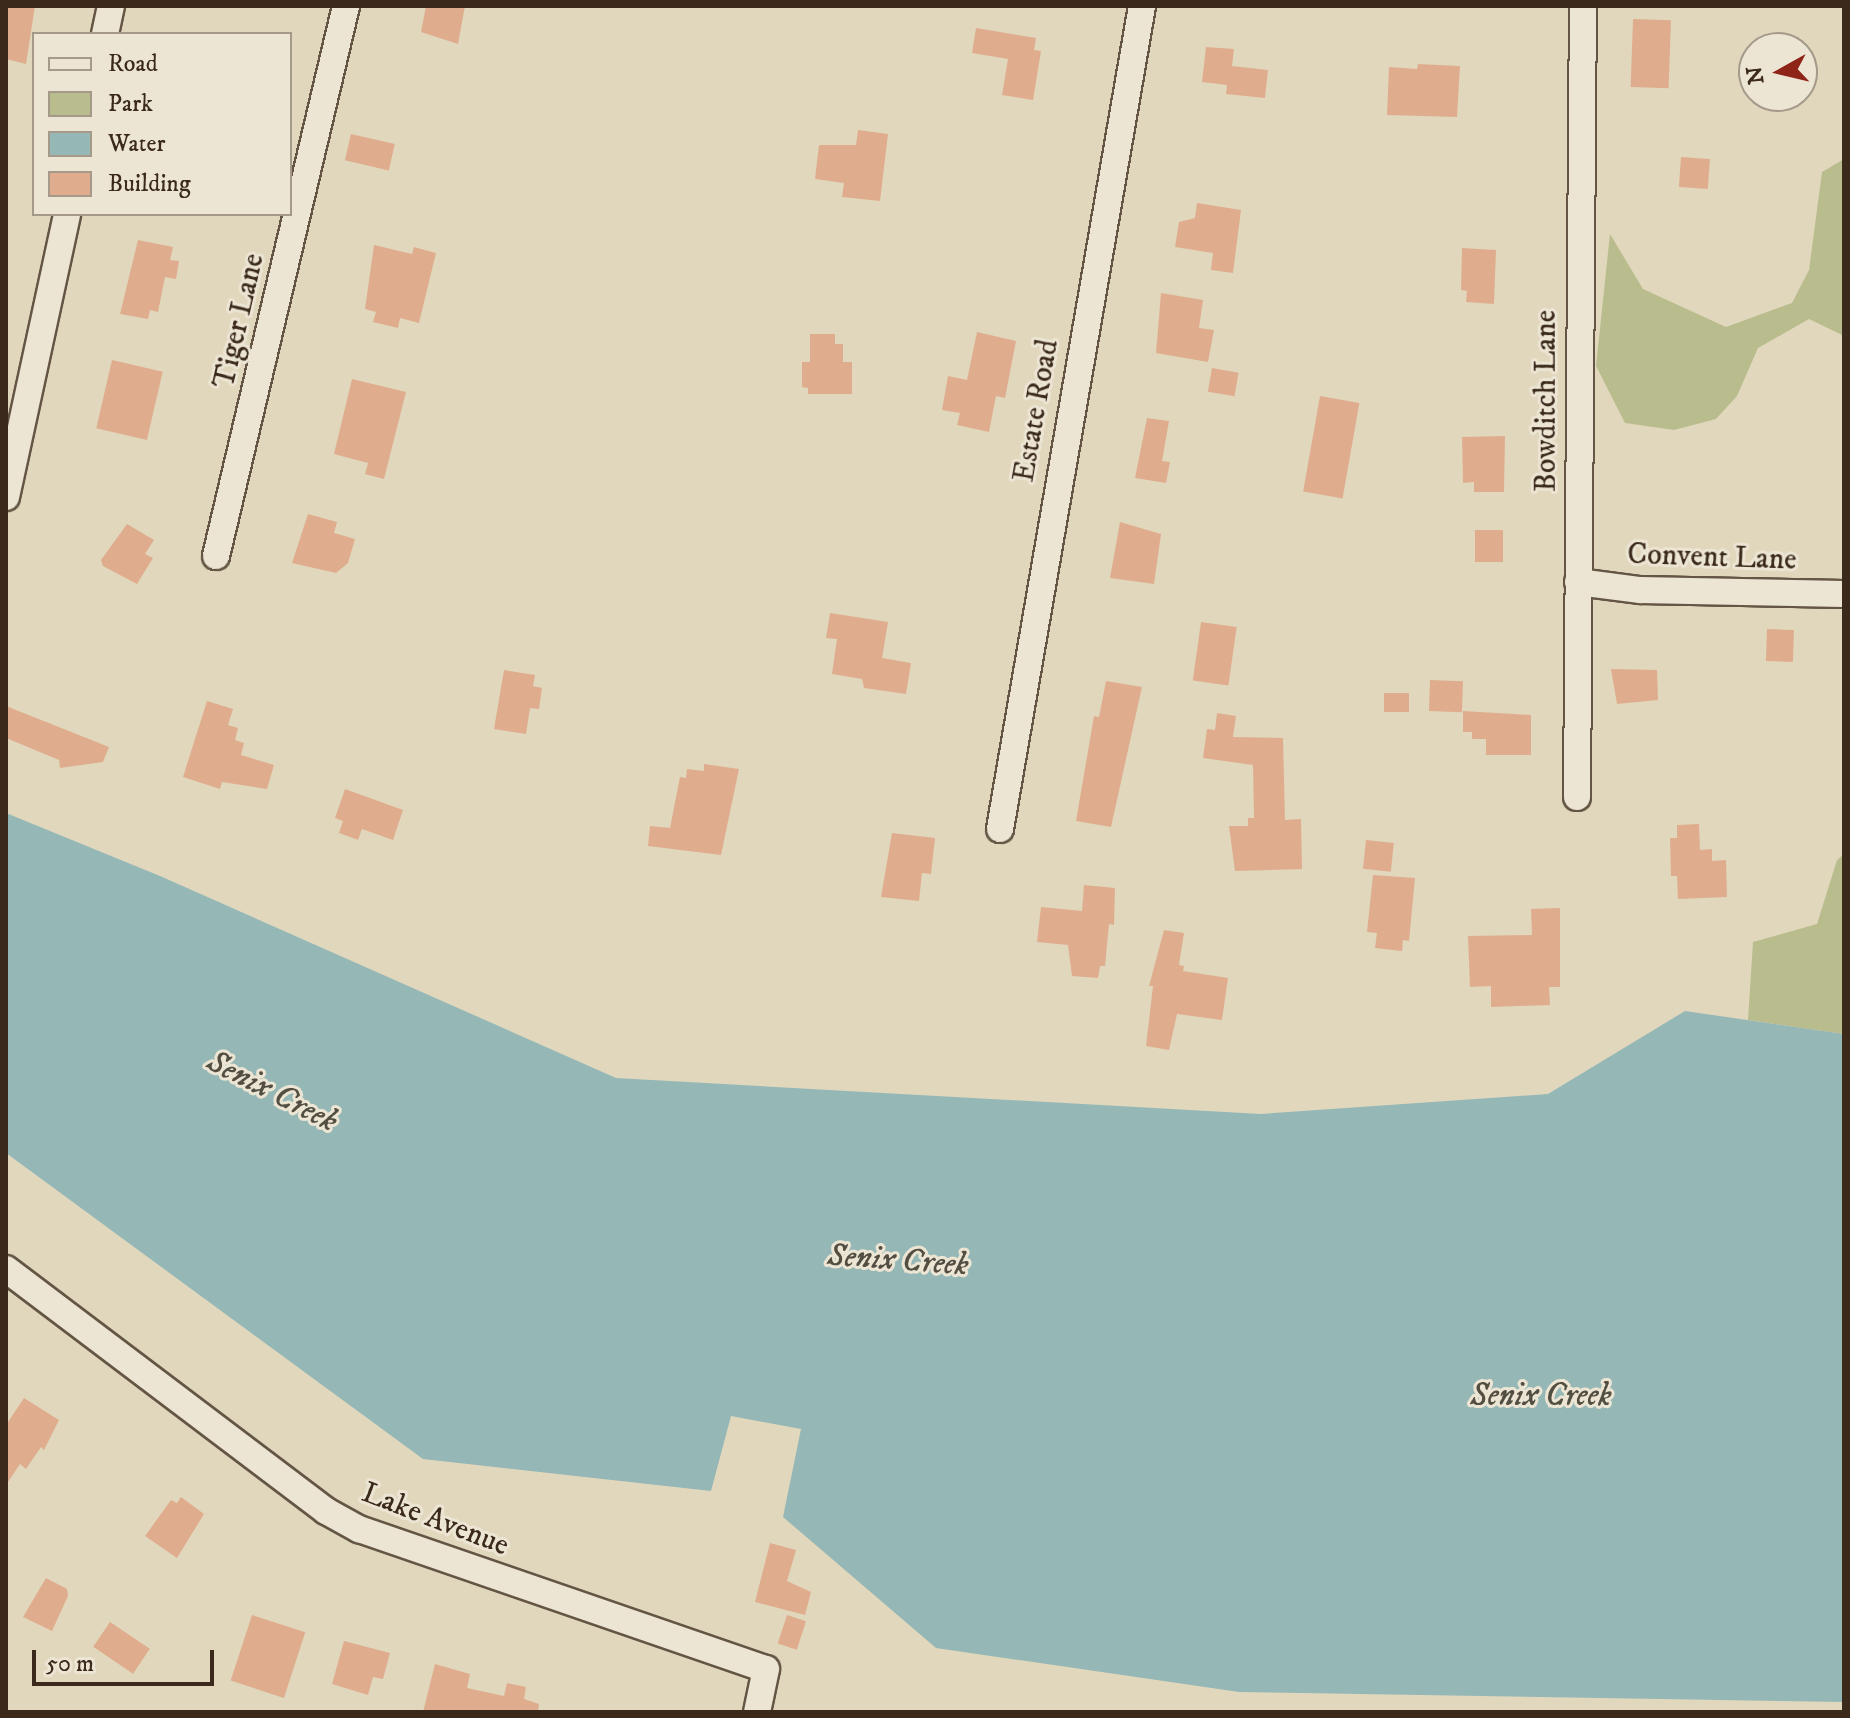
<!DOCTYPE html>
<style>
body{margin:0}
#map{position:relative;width:1850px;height:1718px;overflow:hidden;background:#e1d7bd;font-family:"IM FELL DW Pica",serif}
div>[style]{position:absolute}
.green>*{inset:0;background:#b9bd8d}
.water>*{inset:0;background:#95b8b6}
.building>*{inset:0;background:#dfad8e;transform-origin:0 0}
.roads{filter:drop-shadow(2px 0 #645544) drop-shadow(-2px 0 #645544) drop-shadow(0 2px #645544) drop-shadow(0 -2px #645544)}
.minor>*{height:26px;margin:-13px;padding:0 13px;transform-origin:13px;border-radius:13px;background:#ece5d4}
span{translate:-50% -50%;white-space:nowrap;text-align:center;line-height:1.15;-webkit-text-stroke:6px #ece5d4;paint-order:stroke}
.street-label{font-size:30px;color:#3b2a1c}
.water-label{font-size:32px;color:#524e42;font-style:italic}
.frame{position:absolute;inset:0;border:8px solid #3b2a1c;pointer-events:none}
.legend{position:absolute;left:32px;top:32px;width:260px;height:184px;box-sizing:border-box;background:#ece5d4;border:2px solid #a59a8a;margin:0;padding:10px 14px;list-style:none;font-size:24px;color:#3b2a1c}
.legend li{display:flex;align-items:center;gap:16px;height:40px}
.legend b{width:40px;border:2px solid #a59a8a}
.north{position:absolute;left:1738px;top:32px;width:80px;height:80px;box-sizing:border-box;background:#ece5d4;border:2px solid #a59a8a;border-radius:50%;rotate:262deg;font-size:22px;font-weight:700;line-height:32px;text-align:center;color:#3b2a1c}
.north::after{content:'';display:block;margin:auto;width:28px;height:36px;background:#8f2418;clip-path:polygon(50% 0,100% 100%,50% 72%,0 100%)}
.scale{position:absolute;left:32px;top:1650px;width:182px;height:36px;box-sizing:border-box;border:4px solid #3b2a1c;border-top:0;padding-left:10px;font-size:24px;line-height:28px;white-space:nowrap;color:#3b2a1c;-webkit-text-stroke:6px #ece5d4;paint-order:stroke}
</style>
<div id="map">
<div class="green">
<i style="clip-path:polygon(1844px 159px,1844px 336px,1809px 319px,1758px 348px,1737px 396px,1716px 419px,1674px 430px,1625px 423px,1596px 366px,1610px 234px,1643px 289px,1726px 327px,1792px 303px,1809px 270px,1822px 172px)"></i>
<i style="clip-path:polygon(1844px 854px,1844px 1034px,1748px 1020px,1753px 942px,1817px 924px,1837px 860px)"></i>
</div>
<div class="water">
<i style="clip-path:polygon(6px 813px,160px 876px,616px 1078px,1261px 1114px,1548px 1094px,1685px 1011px,1844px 1034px,1844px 1702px,1239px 1692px,936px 1648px,783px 1517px,801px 1429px,731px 1416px,711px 1491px,423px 1459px,6px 1153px)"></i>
</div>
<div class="building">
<i style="clip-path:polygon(6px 6px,35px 6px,26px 64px,6px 59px)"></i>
<i style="clip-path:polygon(426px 6px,465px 6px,458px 44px,421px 32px)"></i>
<i style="left:1633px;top:19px;width:38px;height:68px;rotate:2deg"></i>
<i style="clip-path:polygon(976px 28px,1036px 38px,1034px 50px,1041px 51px,1033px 100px,1002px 95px,1008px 59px,972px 53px)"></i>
<i style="clip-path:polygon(1206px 47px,1234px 49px,1232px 66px,1268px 70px,1265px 98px,1226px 94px,1227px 85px,1202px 82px)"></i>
<i style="clip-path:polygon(1418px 64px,1460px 66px,1457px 117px,1387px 115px,1389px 67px,1417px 69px)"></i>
<i style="clip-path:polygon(858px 130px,888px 134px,880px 201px,842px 197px,844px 183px,815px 179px,819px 145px,856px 145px)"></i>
<i style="left:351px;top:134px;width:45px;height:27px;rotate:13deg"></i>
<i style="left:1681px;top:157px;width:29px;height:30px;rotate:4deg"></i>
<i style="clip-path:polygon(1197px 203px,1241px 210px,1233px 273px,1211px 270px,1213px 253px,1175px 247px,1179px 222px,1195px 218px)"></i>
<i style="clip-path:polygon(138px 240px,173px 247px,170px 260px,179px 261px,176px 279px,165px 277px,158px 312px,150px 310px,148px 319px,120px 314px)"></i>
<i style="clip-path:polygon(374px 245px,412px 254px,414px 247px,436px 253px,419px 323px,400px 318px,398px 328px,373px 322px,376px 312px,365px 309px)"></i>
<i style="clip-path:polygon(1462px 248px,1496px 250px,1494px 304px,1466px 302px,1467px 291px,1461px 290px)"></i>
<i style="clip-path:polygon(1161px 293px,1203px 300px,1199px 328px,1214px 330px,1208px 362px,1156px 353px)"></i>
<i style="clip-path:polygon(977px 332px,1016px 341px,1005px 398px,996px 396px,989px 432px,957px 425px,960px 413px,942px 410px,948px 376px,967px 380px)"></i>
<i style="clip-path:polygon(810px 334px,835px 334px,835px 344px,843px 344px,843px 362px,852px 362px,852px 394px,808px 394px,808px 388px,802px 387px,802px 362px,810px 362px)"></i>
<i style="left:112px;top:360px;width:52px;height:70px;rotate:13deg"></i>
<i style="left:1212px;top:368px;width:27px;height:24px;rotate:10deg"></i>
<i style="clip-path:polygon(352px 379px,406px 392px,384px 479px,365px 474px,368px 463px,334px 454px)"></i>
<i style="left:1320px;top:396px;width:40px;height:97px;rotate:10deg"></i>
<i style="clip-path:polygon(1147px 418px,1169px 421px,1162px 461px,1170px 462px,1166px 483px,1135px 478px)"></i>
<i style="clip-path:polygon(1505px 436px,1504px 492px,1474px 492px,1474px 482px,1463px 483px,1462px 437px)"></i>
<i style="clip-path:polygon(308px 514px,337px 522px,334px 533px,355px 539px,348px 563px,336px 573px,292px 563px)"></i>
<i style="clip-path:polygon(1120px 522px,1161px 534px,1154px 584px,1110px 578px)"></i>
<i style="clip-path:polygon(127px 524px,154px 540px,145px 554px,153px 558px,137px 584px,103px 566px,101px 560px)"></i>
<i style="left:1475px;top:530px;width:28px;height:32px"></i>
<i style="clip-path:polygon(830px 613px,888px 622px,882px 658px,911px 663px,906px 694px,864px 688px,862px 679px,832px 674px,837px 639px,826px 638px)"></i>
<i style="left:1201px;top:622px;width:36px;height:59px;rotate:8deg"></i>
<i style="left:1767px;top:629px;width:27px;height:32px;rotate:2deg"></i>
<i style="clip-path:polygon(1611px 669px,1657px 670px,1658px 700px,1617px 704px)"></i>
<i style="clip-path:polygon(504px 670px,535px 675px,533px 686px,542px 688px,539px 709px,530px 708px,526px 734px,494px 729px)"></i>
<i style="left:1430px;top:680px;width:33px;height:31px;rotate:2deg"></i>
<i style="clip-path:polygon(1106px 681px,1142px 687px,1111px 827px,1076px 821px,1094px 716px,1099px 717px)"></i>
<i style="left:1384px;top:693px;width:25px;height:19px"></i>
<i style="clip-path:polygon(207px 701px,233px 709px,228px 725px,238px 728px,235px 740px,244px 743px,241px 755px,274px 765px,267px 789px,222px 782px,220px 789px,183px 777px)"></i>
<i style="clip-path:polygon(6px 706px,109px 747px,103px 762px,60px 768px,59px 760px,6px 738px)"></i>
<i style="clip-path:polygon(1463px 711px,1531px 715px,1531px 755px,1486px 755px,1486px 739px,1472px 739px,1472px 732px,1463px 732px)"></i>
<i style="clip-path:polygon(1217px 713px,1236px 716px,1233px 737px,1283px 738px,1285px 820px,1301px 819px,1302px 869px,1235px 871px,1229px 826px,1248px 826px,1248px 818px,1254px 818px,1253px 765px,1203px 758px,1207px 729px,1215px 730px)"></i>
<i style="clip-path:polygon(704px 764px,739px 769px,721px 855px,648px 846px,650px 826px,670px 828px,680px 777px,686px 778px,687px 769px,704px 771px)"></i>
<i style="clip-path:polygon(345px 789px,403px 810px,393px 840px,362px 829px,358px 840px,339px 833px,343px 821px,335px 818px)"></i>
<i style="clip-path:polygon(1699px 824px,1700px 850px,1712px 849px,1712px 861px,1726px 860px,1727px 897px,1678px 899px,1677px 876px,1671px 876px,1670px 838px,1677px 838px,1677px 825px)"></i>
<i style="clip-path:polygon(892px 833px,935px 838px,931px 874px,922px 873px,919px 901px,881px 897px)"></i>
<i style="left:1366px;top:840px;width:28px;height:29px;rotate:6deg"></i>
<i style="clip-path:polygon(1373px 875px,1415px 878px,1409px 941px,1403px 940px,1402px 951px,1375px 948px,1377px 933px,1367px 932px)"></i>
<i style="clip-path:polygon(1084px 885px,1115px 888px,1114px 925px,1109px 924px,1105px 966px,1100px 966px,1098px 978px,1072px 976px,1068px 945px,1037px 942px,1041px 907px,1082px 911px)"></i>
<i style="clip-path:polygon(1560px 908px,1560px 987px,1549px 987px,1550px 1005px,1491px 1007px,1491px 986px,1470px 987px,1468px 936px,1532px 935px,1531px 909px)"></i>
<i style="clip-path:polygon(1164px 930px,1184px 933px,1179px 965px,1184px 966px,1183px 971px,1228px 978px,1222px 1020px,1177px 1014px,1169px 1050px,1146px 1046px,1153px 986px,1149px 986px)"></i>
<i style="clip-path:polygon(24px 1398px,59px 1420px,44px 1450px,41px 1447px,26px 1469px,20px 1464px,6px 1485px,6px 1425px)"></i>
<i style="clip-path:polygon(181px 1497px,204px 1514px,177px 1558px,145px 1536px,171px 1500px,177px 1503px)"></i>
<i style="clip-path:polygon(770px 1543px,796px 1550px,787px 1581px,811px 1592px,805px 1615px,755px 1602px)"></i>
<i style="clip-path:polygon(46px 1578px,67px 1589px,68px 1596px,52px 1631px,23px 1617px)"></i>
<i style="left:252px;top:1615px;width:56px;height:69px;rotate:18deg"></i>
<i style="left:787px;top:1615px;width:20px;height:30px;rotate:18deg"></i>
<i style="left:110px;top:1622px;width:48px;height:30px;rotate:34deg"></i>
<i style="clip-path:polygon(344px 1641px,390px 1653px,383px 1679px,373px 1677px,368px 1695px,332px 1684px)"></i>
<i style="clip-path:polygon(435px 1664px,470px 1674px,467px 1688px,504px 1696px,507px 1683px,526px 1687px,524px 1699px,539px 1704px,538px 1712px,423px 1712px)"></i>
</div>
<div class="roads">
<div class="minor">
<i style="left:105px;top:34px;width:29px;rotate:-78deg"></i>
<i style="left:6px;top:497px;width:289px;rotate:-77.8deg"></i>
<i style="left:216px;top:556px;width:565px;rotate:-76.7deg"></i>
<i style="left:1578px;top:582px;width:63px;rotate:7.4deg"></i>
<i style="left:1640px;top:590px;width:204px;rotate:1.1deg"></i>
<i style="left:1577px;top:797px;width:791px;rotate:-89.57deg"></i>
<i style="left:1000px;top:829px;width:835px;rotate:-80.21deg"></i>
<i style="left:6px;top:1269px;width:401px;rotate:37.1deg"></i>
<i style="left:326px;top:1511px;width:38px;rotate:29deg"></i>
<i style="left:359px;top:1529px;width:430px;rotate:19deg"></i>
<i style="left:766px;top:1669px;width:44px;rotate:101.8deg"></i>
</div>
</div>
<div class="street-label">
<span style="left:240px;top:321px;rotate:-77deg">Tiger Lane</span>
<span style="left:1547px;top:401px;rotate:-90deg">Bowditch Lane</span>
<span style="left:1037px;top:411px;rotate:-80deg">Estate Road</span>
<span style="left:1712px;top:558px;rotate:2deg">Convent Lane</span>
<span style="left:435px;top:1520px;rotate:21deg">Lake Avenue</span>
</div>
<div class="water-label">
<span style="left:272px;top:1092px;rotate:27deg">Senix Creek</span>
<span style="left:898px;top:1261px;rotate:4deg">Senix Creek</span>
<span style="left:1541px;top:1396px">Senix Creek</span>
</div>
<div class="frame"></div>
<ul class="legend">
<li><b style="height:10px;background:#ece5d4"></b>Road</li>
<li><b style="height:22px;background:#b9bd8d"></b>Park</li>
<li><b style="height:22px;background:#95b8b6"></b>Water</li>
<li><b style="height:22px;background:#dfad8e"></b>Building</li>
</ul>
<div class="north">N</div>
<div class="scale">50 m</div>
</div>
